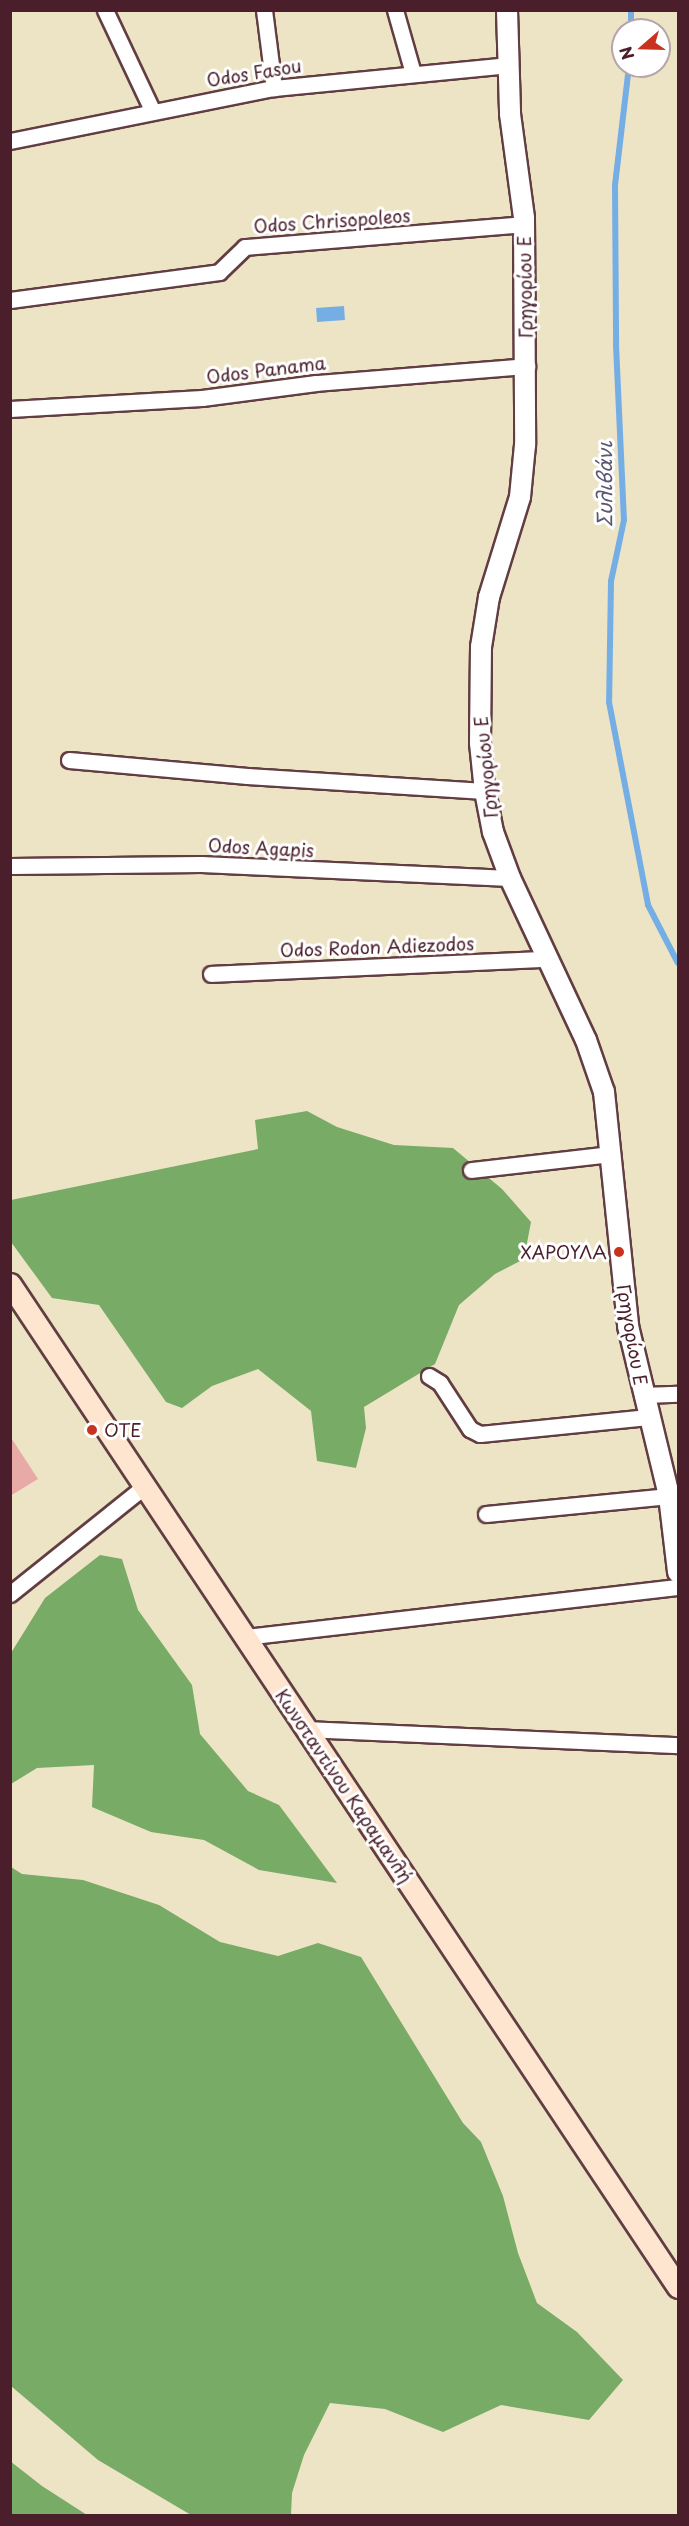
<!DOCTYPE html>
<meta charset="utf-8">
<style>
body{margin:0}
#map{position:relative;width:689px;height:2526px;overflow:hidden;background:#ede4c6;font-family:"Playpen Sans",sans-serif}
div>[style]{position:absolute}
.forest>*{inset:0;background:#78ab66}
.water>*{inset:0;background:#74aee5;transform-origin:0 0}
.stream>*{height:6px;margin:-3px;padding:0 3px;transform-origin:3px;border-radius:3px;background:#74aee5}
.building>*{inset:0;background:#e7aaa7}
.roads{filter:drop-shadow(2px 0 #623d42) drop-shadow(-2px 0 #623d42) drop-shadow(0 2px #623d42) drop-shadow(0 -2px #623d42)}
.minor>*{height:15px;margin:-7.5px;padding:0 7.5px;transform-origin:7.5px;border-radius:7.5px;background:#fff}
.tertiary>*{height:20px;margin:-10px;padding:0 10px;transform-origin:10px;border-radius:10px;background:#fff}
.secondary>*{height:21px;margin:-10.5px;padding:0 10.5px;transform-origin:10.5px;border-radius:10.5px;background:#fde5d0}
.dots>*{width:16px;height:16px;translate:-50% -50%;box-sizing:border-box;border:3px solid #fff;border-radius:50%}
span{translate:-50% -50%;white-space:nowrap;text-align:center;line-height:1.15;-webkit-text-stroke:6px #fff;paint-order:stroke}
.street-label{font-size:18px;color:#4a1f2b}
.poi-label{font-size:18px;color:#4a1f2b}
.right{translate:-100% -50%;text-align:right}
.left{translate:0 -50%;text-align:left}
.water-label{font-size:20px;color:#5b5875;font-style:italic}
.frame{position:absolute;inset:0;border:12px solid #4a1f2b;pointer-events:none}
.north{position:absolute;left:611px;top:18px;width:60px;height:60px;box-sizing:border-box;background:#fff;border:2px solid #b7a5aa;border-radius:50%;rotate:250deg;font-size:16px;font-weight:700;line-height:24px;text-align:center;color:#4a1f2b}
.north::after{content:'';display:block;margin:auto;width:21px;height:27px;background:#c8321e;clip-path:polygon(50% 0,100% 100%,50% 72%,0 100%)}
</style>
<div id="map">
<div class="forest">
<i style="clip-path:polygon(307px 1111px,337px 1127px,394px 1145px,453px 1148px,502px 1189px,531px 1222px,524px 1259px,495px 1274px,459px 1305px,435px 1364px,364px 1407px,366px 1428px,356px 1468px,317px 1461px,311px 1411px,258px 1369px,212px 1386px,182px 1408px,166px 1402px,99px 1305px,52px 1298px,11px 1242px,11px 1200px,258px 1149px,255px 1120px)"></i>
<i style="clip-path:polygon(100px 1555px,122px 1559px,138px 1610px,192px 1685px,200px 1734px,248px 1791px,279px 1805px,337px 1883px,259px 1870px,204px 1840px,151px 1832px,92px 1807px,94px 1765px,37px 1768px,11px 1784px,11px 1653px,45px 1598px)"></i>
<i style="clip-path:polygon(11px 1867px,22px 1874px,83px 1880px,159px 1905px,220px 1942px,278px 1956px,318px 1943px,361px 1957px,463px 2123px,481px 2142px,503px 2196px,518px 2253px,537px 2303px,577px 2332px,623px 2380px,589px 2420px,501px 2405px,443px 2432px,385px 2409px,330px 2403px,304px 2455px,292px 2493px,291px 2515px,191px 2515px,98px 2460px,11px 2386px)"></i>
<i style="clip-path:polygon(10px 2461px,42px 2486px,87px 2515px,11px 2515px)"></i>
</div>
<div class="water">
<i style="left:344px;top:306px;width:14px;height:28px;rotate:86deg"></i>
</div>
<div class="stream">
<i style="left:631px;top:10px;width:20px;rotate:90deg"></i>
<i style="left:629px;top:66px;width:120px;rotate:96.7deg"></i>
<i style="left:615px;top:185px;width:160px;rotate:89.6deg"></i>
<i style="left:616px;top:345px;width:175px;rotate:87.4deg"></i>
<i style="left:624px;top:520px;width:62px;rotate:102deg"></i>
<i style="left:611px;top:581px;width:121px;rotate:90.9deg"></i>
<i style="left:609px;top:702px;width:207px;rotate:79.1deg"></i>
<i style="left:648px;top:905px;width:65px;rotate:62.7deg"></i>
</div>
<div class="building">
<i style="clip-path:polygon(10px 1436px,38px 1479px,10px 1496px)"></i>
</div>
<div class="roads">
<div class="minor">
<i style="left:105px;top:10px;width:110px;rotate:64.8deg"></i>
<i style="left:264px;top:10px;width:79px;rotate:82.7deg"></i>
<i style="left:395px;top:10px;width:66px;rotate:74.1deg"></i>
<i style="left:10px;top:141px;width:269px;rotate:-11.4deg"></i>
<i style="left:274px;top:88px;width:234px;rotate:-5.6deg"></i>
<i style="left:10px;top:300px;width:211px;rotate:-7.6deg"></i>
<i style="left:219px;top:272px;width:36px;rotate:-44deg"></i>
<i style="left:245px;top:247px;width:280px;rotate:-4.7deg"></i>
<i style="left:10px;top:409px;width:192px;rotate:-3.3deg"></i>
<i style="left:202px;top:398px;width:115px;rotate:-7.5deg"></i>
<i style="left:316px;top:383px;width:212px;rotate:-4.6deg"></i>
<i style="left:69px;top:760px;width:179px;rotate:5.1deg"></i>
<i style="left:247px;top:776px;width:238px;rotate:3.6deg"></i>
<i style="left:10px;top:866px;width:191px;rotate:-0.6deg"></i>
<i style="left:201px;top:864px;width:309px;rotate:2.6deg"></i>
<i style="left:211px;top:974px;width:334px;rotate:-2.6deg"></i>
<i style="left:471px;top:1170px;width:142px;rotate:-6.5deg"></i>
<i style="left:429px;top:1376px;width:13px;rotate:32deg"></i>
<i style="left:440px;top:1383px;width:55px;rotate:56.9deg"></i>
<i style="left:470px;top:1429px;width:11px;rotate:27deg"></i>
<i style="left:480px;top:1434px;width:169px;rotate:-5.8deg"></i>
<i style="left:642px;top:1395px;width:36px;rotate:-2deg"></i>
<i style="left:486px;top:1514px;width:184px;rotate:-5.6deg"></i>
<i style="left:10px;top:1594px;width:173px;rotate:-38.7deg"></i>
<i style="left:245px;top:1637px;width:436px;rotate:-6.6deg"></i>
<i style="left:306px;top:1729px;width:372px;rotate:2.5deg"></i>
</div>
<div class="tertiary">
<i style="left:507px;top:10px;width:104px;rotate:88.3deg"></i>
<i style="left:510px;top:114px;width:105px;rotate:82.3deg"></i>
<i style="left:524px;top:218px;width:227px;rotate:89.7deg"></i>
<i style="left:525px;top:445px;width:52px;rotate:95.5deg"></i>
<i style="left:520px;top:497px;width:105px;rotate:107.2deg"></i>
<i style="left:489px;top:597px;width:51px;rotate:99.1deg"></i>
<i style="left:481px;top:647px;width:96px;rotate:90.6deg"></i>
<i style="left:480px;top:743px;width:48px;rotate:84.1deg"></i>
<i style="left:485px;top:791px;width:42px;rotate:79deg"></i>
<i style="left:493px;top:832px;width:49px;rotate:69.7deg"></i>
<i style="left:510px;top:878px;width:179px;rotate:64.9deg"></i>
<i style="left:586px;top:1040px;width:55px;rotate:70.9deg"></i>
<i style="left:604px;top:1092px;width:235px;rotate:84.1deg"></i>
<i style="left:628px;top:1326px;width:175px;rotate:76.4deg"></i>
<i style="left:669px;top:1496px;width:77px;rotate:83.2deg"></i>
</div>
<div class="secondary">
<i style="left:10px;top:1284px;width:1205px;rotate:56.34deg"></i>
</div>
</div>
<div class="dots">
<i style="left:619px;top:1252px;background:#c8321e"></i>
<i style="left:92px;top:1430px;background:#c8321e"></i>
</div>
<div class="street-label">
<span style="left:254px;top:73px;rotate:-9deg">Odos Fasou</span>
<span style="left:332px;top:221px;rotate:-4deg">Odos Chrisopoleos</span>
<span style="left:525px;top:287px;rotate:-91deg">Γρηγορίου Ε</span>
<span style="left:266px;top:370px;rotate:-7deg">Odos Panama</span>
<span style="left:486px;top:767px;rotate:-96deg">Γρηγορίου Ε</span>
<span style="left:261px;top:848px;rotate:3deg">Odos Agapis</span>
<span style="left:377px;top:947px;rotate:-2deg">Odos Rodon Adiezodos</span>
<span style="left:632px;top:1335px;rotate:80deg">Γρηγορίου Ε</span>
<span style="left:344px;top:1786px;rotate:56deg">Κωνσταντίνου Καραμανλή</span>
</div>
<div class="poi-label">
<span class="right" style="left:607px;top:1252px">ΧΑΡΟΥΛΑ</span>
<span class="left" style="left:104px;top:1430px">ΟΤΕ</span>
</div>
<div class="water-label">
<span style="left:604px;top:484px;rotate:-90deg">Συλιβάνι</span>
</div>
<div class="frame"></div>
<div class="north">N</div>
</div>
